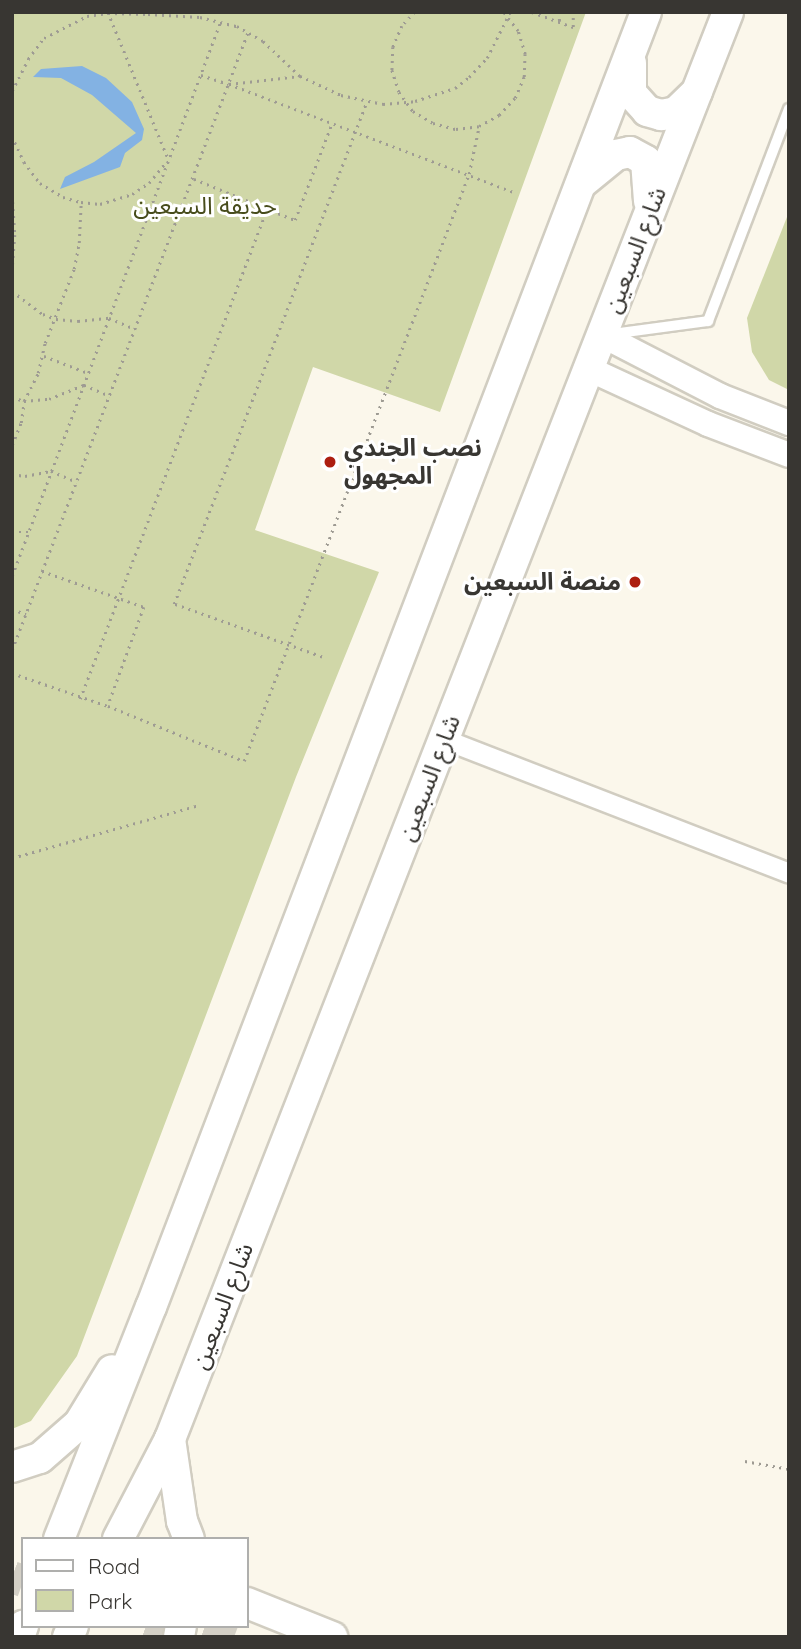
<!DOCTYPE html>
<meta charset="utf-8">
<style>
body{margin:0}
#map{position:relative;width:801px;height:1649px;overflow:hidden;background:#fbf7eb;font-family:Quicksand,"Noto Sans Arabic",sans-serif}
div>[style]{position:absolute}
.green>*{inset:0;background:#d0d7a8}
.water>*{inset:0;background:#83b2e3}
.trunk-tunnel>*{height:32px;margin-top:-16px;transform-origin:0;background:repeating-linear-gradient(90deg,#d4d0c6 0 32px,transparent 0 48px)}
.path>*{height:2.5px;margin-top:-1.25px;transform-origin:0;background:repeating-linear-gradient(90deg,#9e9b93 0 2px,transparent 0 7px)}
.roads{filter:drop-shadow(2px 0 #d1cdc1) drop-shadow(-2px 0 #d1cdc1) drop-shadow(0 2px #d1cdc1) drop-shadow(0 -2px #d1cdc1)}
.service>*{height:10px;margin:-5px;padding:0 5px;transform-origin:5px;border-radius:5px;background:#fff}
.minor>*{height:19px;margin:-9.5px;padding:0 9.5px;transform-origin:9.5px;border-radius:9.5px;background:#fff}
.tertiary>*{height:24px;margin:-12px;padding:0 12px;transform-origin:12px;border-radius:12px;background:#fff}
.primary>*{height:30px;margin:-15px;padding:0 15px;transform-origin:15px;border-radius:15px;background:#fff}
.dots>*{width:19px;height:19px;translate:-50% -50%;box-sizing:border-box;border:4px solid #fff;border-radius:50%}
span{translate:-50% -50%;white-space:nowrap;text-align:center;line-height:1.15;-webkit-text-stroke:6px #fff;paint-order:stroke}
.park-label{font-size:24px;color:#474c1b}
.street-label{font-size:24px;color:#383632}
.poi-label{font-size:24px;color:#383632;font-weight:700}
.left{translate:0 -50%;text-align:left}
.right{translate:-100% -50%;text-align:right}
.frame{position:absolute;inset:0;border:14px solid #383632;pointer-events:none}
.legend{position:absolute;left:21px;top:1537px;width:228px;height:91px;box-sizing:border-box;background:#fff;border:2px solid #afafad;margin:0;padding:9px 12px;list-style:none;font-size:21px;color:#383632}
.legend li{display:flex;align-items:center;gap:14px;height:35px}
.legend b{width:35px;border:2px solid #afafad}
</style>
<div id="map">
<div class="green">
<i style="clip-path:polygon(12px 12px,586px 12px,440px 412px,313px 367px,255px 530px,379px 572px,296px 777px,77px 1356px,31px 1421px,12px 1429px)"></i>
<i style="clip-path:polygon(789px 212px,789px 390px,769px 380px,752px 352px,747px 318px)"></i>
</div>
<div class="water">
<i style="clip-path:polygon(82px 66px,106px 78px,132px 102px,144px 129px,142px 140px,125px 153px,120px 167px,60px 189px,65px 177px,94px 162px,136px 133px,92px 95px,61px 78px,33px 77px,41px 69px)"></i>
</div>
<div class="trunk-tunnel">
<i style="left:12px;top:1577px;width:12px;rotate:20deg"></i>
<i style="left:146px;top:1626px;width:30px;rotate:21deg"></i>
<i style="left:205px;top:1626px;width:31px;rotate:21deg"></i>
</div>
<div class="path">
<i style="left:108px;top:12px;width:158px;rotate:67.7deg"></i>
<i style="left:415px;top:12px;width:19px;rotate:133deg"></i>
<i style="left:402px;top:26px;width:23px;rotate:113deg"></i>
<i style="left:393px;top:47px;width:23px;rotate:92deg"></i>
<i style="left:392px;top:70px;width:23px;rotate:72deg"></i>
<i style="left:399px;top:92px;width:24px;rotate:54deg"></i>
<i style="left:413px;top:111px;width:23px;rotate:31deg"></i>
<i style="left:433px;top:123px;width:24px;rotate:15deg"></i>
<i style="left:456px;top:129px;width:23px;rotate:-7deg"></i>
<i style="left:479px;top:126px;width:23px;rotate:-29deg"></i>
<i style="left:499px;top:115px;width:23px;rotate:-47deg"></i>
<i style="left:515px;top:98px;width:23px;rotate:-67deg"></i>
<i style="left:524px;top:77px;width:23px;rotate:-88deg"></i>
<i style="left:525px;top:54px;width:24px;rotate:-107deg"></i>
<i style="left:518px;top:31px;width:24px;rotate:-128deg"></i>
<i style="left:532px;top:12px;width:44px;rotate:20.1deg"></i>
<i style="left:573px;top:27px;width:15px;rotate:-90deg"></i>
<i style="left:559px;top:12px;width:11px;rotate:85deg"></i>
<i style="left:201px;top:75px;width:29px;rotate:18deg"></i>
<i style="left:229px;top:84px;width:71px;rotate:-6.4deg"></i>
<i style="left:229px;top:84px;width:304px;rotate:20.8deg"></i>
<i style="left:12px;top:91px;width:36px;rotate:-63deg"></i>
<i style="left:28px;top:59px;width:26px;rotate:-53deg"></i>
<i style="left:44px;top:38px;width:48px;rotate:-27.1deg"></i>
<i style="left:87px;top:16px;width:21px;rotate:-8deg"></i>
<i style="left:108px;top:13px;width:40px;rotate:1.4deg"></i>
<i style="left:148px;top:14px;width:52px;rotate:3.3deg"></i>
<i style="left:200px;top:17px;width:38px;rotate:14deg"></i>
<i style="left:237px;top:26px;width:30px;rotate:30deg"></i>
<i style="left:263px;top:41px;width:51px;rotate:43.4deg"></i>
<i style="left:300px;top:76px;width:45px;rotate:24.9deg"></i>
<i style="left:341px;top:95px;width:43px;rotate:12.1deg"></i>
<i style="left:383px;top:104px;width:32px;rotate:-5deg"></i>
<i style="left:415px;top:101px;width:42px;rotate:-18deg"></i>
<i style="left:455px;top:88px;width:18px;rotate:-38deg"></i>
<i style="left:469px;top:77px;width:26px;rotate:-47deg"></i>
<i style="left:487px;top:58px;width:51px;rotate:-63.4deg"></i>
<i style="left:12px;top:136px;width:29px;rotate:65deg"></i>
<i style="left:24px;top:162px;width:26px;rotate:53deg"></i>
<i style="left:40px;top:183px;width:27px;rotate:31deg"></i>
<i style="left:63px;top:197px;width:19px;rotate:16deg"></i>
<i style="left:81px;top:202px;width:19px;rotate:6deg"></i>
<i style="left:100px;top:204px;width:34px;rotate:-17deg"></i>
<i style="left:132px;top:194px;width:20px;rotate:-33deg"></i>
<i style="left:149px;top:183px;width:26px;rotate:-51deg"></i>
<i style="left:194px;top:179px;width:109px;rotate:22.1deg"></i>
<i style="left:295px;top:220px;width:104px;rotate:-69.1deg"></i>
<i style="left:12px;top:188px;width:47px;rotate:86.3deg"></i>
<i style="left:15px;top:235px;width:40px;rotate:94.3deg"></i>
<i style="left:12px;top:291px;width:39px;rotate:37deg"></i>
<i style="left:43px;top:314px;width:14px;rotate:21deg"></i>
<i style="left:56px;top:319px;width:22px;rotate:5deg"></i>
<i style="left:78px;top:321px;width:31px;rotate:-6deg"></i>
<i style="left:109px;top:318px;width:28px;rotate:23deg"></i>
<i style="left:44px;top:356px;width:47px;rotate:21.1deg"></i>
<i style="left:12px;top:397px;width:13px;rotate:18deg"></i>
<i style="left:24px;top:401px;width:25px;rotate:-5deg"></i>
<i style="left:49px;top:399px;width:38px;rotate:-22deg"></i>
<i style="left:84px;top:385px;width:28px;rotate:23deg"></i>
<i style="left:12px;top:445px;width:24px;rotate:-68deg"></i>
<i style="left:21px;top:423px;width:22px;rotate:-82deg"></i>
<i style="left:24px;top:401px;width:31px;rotate:-63deg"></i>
<i style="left:38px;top:373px;width:31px;rotate:-77deg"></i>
<i style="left:45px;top:343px;width:79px;rotate:-68.6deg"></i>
<i style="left:74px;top:269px;width:26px;rotate:-79deg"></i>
<i style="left:79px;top:243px;width:41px;rotate:-87.2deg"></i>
<i style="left:12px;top:474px;width:13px;rotate:9deg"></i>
<i style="left:25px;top:476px;width:26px;rotate:-11deg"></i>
<i style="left:51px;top:471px;width:28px;rotate:23deg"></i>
<i style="left:12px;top:532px;width:16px"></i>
<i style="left:42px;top:571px;width:108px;rotate:19.4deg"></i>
<i style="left:144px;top:607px;width:105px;rotate:110deg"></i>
<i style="left:12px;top:576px;width:591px;rotate:-69.39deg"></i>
<i style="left:12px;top:609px;width:15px;rotate:20deg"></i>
<i style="left:12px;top:650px;width:662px;rotate:-69.1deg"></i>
<i style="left:322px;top:657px;width:157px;rotate:-160.3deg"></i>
<i style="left:174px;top:604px;width:539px;rotate:-69.01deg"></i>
<i style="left:12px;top:673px;width:102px;rotate:19deg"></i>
<i style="left:108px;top:706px;width:147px;rotate:22deg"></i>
<i style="left:244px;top:761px;width:629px;rotate:-69.03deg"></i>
<i style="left:469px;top:174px;width:49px;rotate:-78.2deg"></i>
<i style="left:80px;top:699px;width:524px;rotate:-69.11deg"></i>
<i style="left:12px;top:858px;width:194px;rotate:-15.8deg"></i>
<i style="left:745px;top:1461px;width:45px;rotate:10.3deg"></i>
</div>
<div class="roads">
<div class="service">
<i style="left:612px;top:334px;width:97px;rotate:-7.7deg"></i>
<i style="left:708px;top:321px;width:227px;rotate:-69.1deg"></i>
</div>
<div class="minor">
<i style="left:444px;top:739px;width:370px;rotate:21.2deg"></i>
</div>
<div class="tertiary">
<i style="left:602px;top:335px;width:133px;rotate:27.3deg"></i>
<i style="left:720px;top:396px;width:74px;rotate:21.4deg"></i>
<i style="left:589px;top:369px;width:131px;rotate:24.8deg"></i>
<i style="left:708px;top:424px;width:87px;rotate:20.9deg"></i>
</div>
<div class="primary">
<i style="left:631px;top:63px;width:30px;rotate:90deg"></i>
<i style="left:631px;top:93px;width:24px;rotate:48deg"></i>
<i style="left:647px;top:111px;width:15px;rotate:16deg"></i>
<i style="left:661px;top:115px;width:15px;rotate:-11deg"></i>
<i style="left:676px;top:112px;width:29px;rotate:-44deg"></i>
<i style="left:584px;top:181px;width:41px;rotate:-39.1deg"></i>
<i style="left:616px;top:155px;width:14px;rotate:-12deg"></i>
<i style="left:630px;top:152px;width:18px;rotate:29deg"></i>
<i style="left:646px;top:161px;width:40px;rotate:85.7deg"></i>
<i style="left:170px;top:1439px;width:83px;rotate:81.7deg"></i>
<i style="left:182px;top:1521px;width:19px;rotate:69deg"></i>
<i style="left:12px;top:1467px;width:29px;rotate:-18deg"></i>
<i style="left:40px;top:1458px;width:52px;rotate:-41.1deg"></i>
<i style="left:79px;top:1424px;width:63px;rotate:-58.6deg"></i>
<i style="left:59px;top:1539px;width:250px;rotate:-68.4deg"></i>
<i style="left:151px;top:1307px;width:1386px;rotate:-69.08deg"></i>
<i style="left:118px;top:1539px;width:113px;rotate:-62.5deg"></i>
<i style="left:170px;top:1439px;width:1532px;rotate:-68.64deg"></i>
<i style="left:247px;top:1603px;width:92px;rotate:21.8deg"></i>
<i style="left:19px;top:1637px;width:12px;rotate:-70deg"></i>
<i style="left:68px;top:1637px;width:12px;rotate:-66deg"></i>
<i style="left:179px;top:1637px;width:11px;rotate:-80deg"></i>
</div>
</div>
<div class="dots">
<i style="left:330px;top:462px;background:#ad1e10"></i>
<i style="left:635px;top:582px;background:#ad1e10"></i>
</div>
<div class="park-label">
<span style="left:205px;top:206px">حديقة السبعين</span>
</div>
<div class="street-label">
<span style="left:635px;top:250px;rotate:-69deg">شارع السبعين</span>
<span style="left:429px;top:778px;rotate:-69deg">شارع السبعين</span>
<span style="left:222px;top:1306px;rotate:-69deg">شارع السبعين</span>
</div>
<div class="poi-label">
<span class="left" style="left:344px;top:462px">نصب الجندي<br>المجهول</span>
<span class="right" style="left:621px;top:582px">منصة السبعين</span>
</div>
<div class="frame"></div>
<ul class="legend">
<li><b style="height:9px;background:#fff"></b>Road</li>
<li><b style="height:19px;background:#d0d7a8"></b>Park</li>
</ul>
</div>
